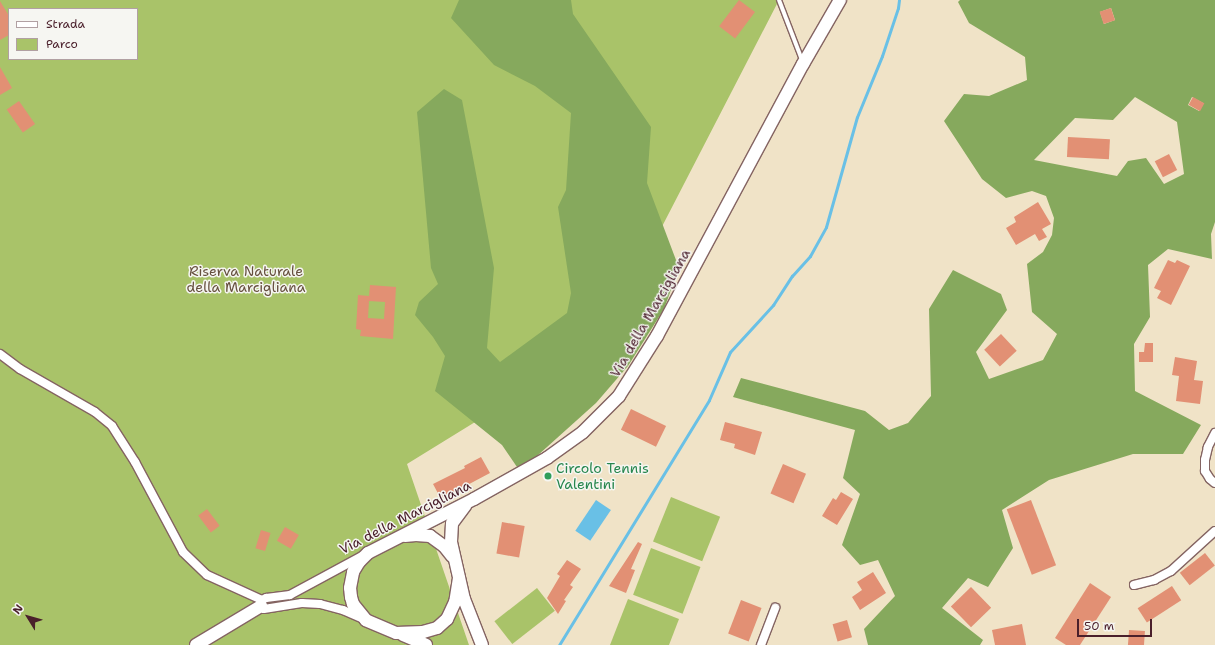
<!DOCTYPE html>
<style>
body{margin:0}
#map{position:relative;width:1215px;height:645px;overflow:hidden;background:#f0e3c7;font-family:"Shantell Sans",sans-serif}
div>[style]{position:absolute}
.green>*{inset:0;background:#a9c369;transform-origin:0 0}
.forest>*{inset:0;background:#86a95d}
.water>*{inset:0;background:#69c0e6;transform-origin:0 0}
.stream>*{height:3px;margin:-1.5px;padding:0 1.5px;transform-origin:1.5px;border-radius:1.5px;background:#69c0e6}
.building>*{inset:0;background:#e29074;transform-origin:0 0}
.roads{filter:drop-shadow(1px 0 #846462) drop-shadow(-1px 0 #846462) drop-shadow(0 1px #846462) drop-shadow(0 -1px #846462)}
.lane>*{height:4px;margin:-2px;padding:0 2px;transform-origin:2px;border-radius:2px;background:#fff}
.street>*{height:8px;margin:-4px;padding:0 4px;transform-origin:4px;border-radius:4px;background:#fff}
.secondary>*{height:12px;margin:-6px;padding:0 6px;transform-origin:6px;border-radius:6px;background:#fff}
.dots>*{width:11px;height:11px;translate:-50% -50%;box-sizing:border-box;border:2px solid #f6f6f2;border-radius:50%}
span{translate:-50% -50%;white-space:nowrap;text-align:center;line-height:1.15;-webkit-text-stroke:3px #f6f6f2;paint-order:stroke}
.park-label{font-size:14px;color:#66503e}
.street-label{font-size:14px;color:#4a1f2b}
.leisure-label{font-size:14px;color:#27864d}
.left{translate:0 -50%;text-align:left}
.legend{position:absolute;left:8px;top:8px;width:130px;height:52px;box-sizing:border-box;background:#f6f6f2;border:1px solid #b1a0a2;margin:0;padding:5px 7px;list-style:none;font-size:12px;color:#4a1f2b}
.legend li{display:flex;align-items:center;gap:8px;height:20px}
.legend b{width:20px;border:1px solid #b1a0a2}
.north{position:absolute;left:8px;top:597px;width:40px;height:40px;-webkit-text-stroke:3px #f6f6f2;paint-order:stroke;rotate:307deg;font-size:11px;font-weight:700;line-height:16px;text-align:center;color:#4a1f2b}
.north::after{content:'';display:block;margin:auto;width:14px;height:18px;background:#4a1f2b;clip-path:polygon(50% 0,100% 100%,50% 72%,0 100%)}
.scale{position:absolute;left:1077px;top:619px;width:75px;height:18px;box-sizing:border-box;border:2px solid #4a1f2b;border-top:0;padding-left:5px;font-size:12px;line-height:14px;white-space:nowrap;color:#4a1f2b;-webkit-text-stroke:3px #f6f6f2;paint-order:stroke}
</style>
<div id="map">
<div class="green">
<i style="clip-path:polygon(evenodd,0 0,779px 0,637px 275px,543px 380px,407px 464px,469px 645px,0 645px,0 0,9px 9px,137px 9px,137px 59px,9px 59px,9px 9px)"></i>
<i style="left:671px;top:497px;width:53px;height:48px;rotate:22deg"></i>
<i style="left:651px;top:548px;width:53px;height:50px;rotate:21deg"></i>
<i style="left:537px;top:588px;width:29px;height:54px;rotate:52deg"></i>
<i style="clip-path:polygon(628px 599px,679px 619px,669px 645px,610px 645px)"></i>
</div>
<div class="forest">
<i style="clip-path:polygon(459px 0,571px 0,573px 14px,651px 127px,647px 183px,679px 268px,664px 309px,628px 366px,596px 403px,537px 456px,517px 467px,502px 445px,435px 391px,445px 356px,433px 337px,415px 315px,419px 302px,438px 284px,431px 268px,417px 112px,444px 89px,462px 100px,494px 268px,487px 348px,500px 362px,567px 313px,571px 293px,558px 207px,566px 190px,571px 113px,535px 86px,494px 65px,451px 18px)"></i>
<i style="clip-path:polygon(evenodd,960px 0,1215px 0,1215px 222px,1211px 234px,1212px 259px,1168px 249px,1148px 265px,1150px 317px,1134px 344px,1135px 391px,1201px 425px,1183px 454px,1133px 454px,1049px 480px,1002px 510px,1013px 548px,988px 587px,968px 578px,942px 608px,983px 640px,980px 645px,868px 645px,864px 629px,895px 596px,878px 560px,860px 565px,842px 545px,860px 494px,843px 478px,855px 430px,733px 397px,741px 378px,865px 411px,889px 430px,908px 423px,931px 396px,929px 309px,953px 270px,1001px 294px,1007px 310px,976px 352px,989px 379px,1043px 360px,1057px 334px,1032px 312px,1027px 264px,1043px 252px,1052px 235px,1054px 218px,1046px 196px,1032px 191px,1006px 198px,982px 179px,944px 121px,964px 94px,989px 96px,1027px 80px,1025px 57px,969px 23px,958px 2px,960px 0,1111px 8px,1115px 20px,1104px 24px,1100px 12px,1111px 8px,960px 0,1135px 97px,1177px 122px,1184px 174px,1164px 184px,1146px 158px,1128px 161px,1117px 176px,1034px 160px,1075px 118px,1113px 120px,1135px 97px,960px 0,1192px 97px,1203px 103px,1199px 111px,1188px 105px,1192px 97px)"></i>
</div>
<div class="water">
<i style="left:596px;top:500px;width:18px;height:37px;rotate:34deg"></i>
</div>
<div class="stream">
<i style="left:559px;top:645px;width:287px;rotate:-58.5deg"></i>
<i style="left:709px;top:400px;width:52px;rotate:-66.4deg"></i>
<i style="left:730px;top:352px;width:64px;rotate:-47.5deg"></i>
<i style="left:773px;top:305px;width:35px;rotate:-57deg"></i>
<i style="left:792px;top:276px;width:27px;rotate:-48deg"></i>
<i style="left:810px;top:256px;width:33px;rotate:-61deg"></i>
<i style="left:826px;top:227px;width:114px;rotate:-74.3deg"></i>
<i style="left:857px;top:117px;width:66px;rotate:-67.7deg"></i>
<i style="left:882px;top:56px;width:51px;rotate:-71.6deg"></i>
<i style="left:898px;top:8px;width:8px;rotate:-83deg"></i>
</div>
<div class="building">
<i style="left:739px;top:0;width:20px;height:33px;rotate:37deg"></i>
<i style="clip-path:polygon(0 1px,9px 16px,9px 35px,0 40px)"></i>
<i style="left:1111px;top:8px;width:13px;height:12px;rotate:72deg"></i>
<i style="clip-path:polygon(0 67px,12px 88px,0 95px)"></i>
<i style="left:1193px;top:97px;width:13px;height:9px;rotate:29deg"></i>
<i style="left:19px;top:101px;width:28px;height:15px;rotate:55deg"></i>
<i style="left:1068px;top:137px;width:42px;height:20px;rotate:3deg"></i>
<i style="left:1169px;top:154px;width:18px;height:16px;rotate:63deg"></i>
<i style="clip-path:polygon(1038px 202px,1051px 224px,1042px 229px,1047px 237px,1039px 241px,1035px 234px,1016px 245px,1006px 228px,1016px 222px,1014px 217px)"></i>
<i style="clip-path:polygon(1168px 260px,1175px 263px,1177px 260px,1190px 266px,1171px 305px,1157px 298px,1161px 291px,1154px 288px)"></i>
<i style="clip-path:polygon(evenodd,370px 285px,396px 287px,393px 339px,360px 336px,361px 330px,356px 329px,358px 295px,369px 296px,370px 285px,369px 301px,385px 302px,384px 319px,368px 318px,369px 301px)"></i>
<i style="left:1001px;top:334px;width:23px;height:23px;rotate:47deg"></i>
<i style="clip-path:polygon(1145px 343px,1153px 343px,1153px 362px,1139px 362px,1139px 352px,1144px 352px)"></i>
<i style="clip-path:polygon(1175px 357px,1197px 361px,1194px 380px,1203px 381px,1200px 404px,1176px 401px,1179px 376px,1172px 375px)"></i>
<i style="left:631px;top:409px;width:39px;height:23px;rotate:26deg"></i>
<i style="clip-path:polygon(725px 422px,762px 432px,755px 455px,734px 448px,735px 444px,720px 440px)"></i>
<i style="clip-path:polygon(481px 457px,490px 473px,441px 499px,433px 484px,465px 468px,464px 466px)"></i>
<i style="left:783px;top:464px;width:25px;height:32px;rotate:23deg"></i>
<i style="clip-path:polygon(841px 492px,853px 499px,837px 525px,822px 516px,833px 498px,836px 500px)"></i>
<i style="left:1031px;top:500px;width:70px;height:26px;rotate:69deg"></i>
<i style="left:207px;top:509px;width:21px;height:11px;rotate:53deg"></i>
<i style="left:502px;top:522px;width:23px;height:32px;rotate:10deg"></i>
<i style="left:285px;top:527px;width:16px;height:16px;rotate:30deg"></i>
<i style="left:261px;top:530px;width:10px;height:19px;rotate:17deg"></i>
<i style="clip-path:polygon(638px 542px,642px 544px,631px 569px,635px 570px,626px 593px,609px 586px)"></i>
<i style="left:1205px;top:553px;width:16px;height:32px;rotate:52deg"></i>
<i style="clip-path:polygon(567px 560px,581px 569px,570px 585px,573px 587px,564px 600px,566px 601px,558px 614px,547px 598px,560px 576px,557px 574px)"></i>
<i style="clip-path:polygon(873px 572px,886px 593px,860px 610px,852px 597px,862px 590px,857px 582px)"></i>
<i style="clip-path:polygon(1090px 583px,1111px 597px,1080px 645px,1066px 645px,1055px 638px)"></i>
<i style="left:1172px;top:586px;width:17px;height:41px;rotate:57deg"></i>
<i style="left:971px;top:587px;width:29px;height:28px;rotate:46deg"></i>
<i style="left:741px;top:600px;width:22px;height:36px;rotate:21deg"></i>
<i style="left:847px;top:620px;width:18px;height:15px;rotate:74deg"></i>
<i style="clip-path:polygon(1022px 624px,1026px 645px,995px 645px,992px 630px)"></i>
<i style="left:1129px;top:630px;width:16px;height:15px;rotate:4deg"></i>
</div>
<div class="roads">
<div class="lane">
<i style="left:779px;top:0;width:64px;rotate:69deg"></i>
</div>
<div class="street">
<i style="left:0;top:354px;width:25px;rotate:37deg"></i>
<i style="left:20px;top:369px;width:86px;rotate:29.8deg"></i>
<i style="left:95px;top:412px;width:22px;rotate:39deg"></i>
<i style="left:112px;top:426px;width:43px;rotate:57.4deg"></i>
<i style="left:135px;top:462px;width:102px;rotate:61.9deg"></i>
<i style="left:183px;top:552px;width:33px;rotate:44deg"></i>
<i style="left:207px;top:575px;width:60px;rotate:24.4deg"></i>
<i style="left:1215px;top:433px;width:16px;rotate:117deg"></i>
<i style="left:1208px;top:447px;width:13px;rotate:103deg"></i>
<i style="left:1205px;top:460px;width:11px;rotate:90deg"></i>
<i style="left:1205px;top:471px;width:9px;rotate:58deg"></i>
<i style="left:1210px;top:479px;width:6px;rotate:39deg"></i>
<i style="left:362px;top:556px;width:82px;rotate:151.6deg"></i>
<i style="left:290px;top:595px;width:24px;rotate:173deg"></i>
<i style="left:266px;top:598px;width:4px;rotate:153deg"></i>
<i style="left:262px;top:600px;width:4px;rotate:117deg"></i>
<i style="left:260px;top:604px;width:6px;rotate:51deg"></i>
<i style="left:264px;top:609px;width:38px;rotate:-9deg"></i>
<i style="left:302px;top:603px;width:18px;rotate:3deg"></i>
<i style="left:320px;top:604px;width:24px;rotate:15deg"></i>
<i style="left:343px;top:610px;width:22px;rotate:24deg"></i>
<i style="left:1134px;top:585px;width:21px;rotate:-14deg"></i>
<i style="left:1154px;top:580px;width:19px;rotate:-28deg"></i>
<i style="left:1171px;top:571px;width:59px;rotate:-42.3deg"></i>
<i style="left:761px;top:645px;width:40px;rotate:-69deg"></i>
</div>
<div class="secondary">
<i style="left:465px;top:506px;width:21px;rotate:127deg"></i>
<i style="left:452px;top:523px;width:19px;rotate:93deg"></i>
<i style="left:451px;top:542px;width:58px;rotate:77.2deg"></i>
<i style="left:464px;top:599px;width:49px;rotate:68.6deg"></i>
<i style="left:405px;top:536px;width:11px;rotate:-5deg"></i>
<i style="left:416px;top:535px;width:14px;rotate:4deg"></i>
<i style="left:430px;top:536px;width:17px;rotate:36deg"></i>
<i style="left:444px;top:546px;width:13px;rotate:51deg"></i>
<i style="left:459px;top:578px;width:24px;rotate:99deg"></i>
<i style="left:455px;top:602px;width:19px;rotate:115deg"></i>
<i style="left:447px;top:619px;width:13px;rotate:138deg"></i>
<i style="left:437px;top:628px;width:15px;rotate:164deg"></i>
<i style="left:423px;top:632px;width:27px;rotate:178deg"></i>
<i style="left:396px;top:633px;width:33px;rotate:-157deg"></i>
<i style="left:366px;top:620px;width:21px;rotate:-129deg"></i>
<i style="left:353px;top:604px;width:7px;rotate:-106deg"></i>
<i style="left:351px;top:597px;width:9px;rotate:-96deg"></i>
<i style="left:350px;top:588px;width:16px;rotate:-79deg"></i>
<i style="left:353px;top:572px;width:12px;rotate:-59deg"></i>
<i style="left:359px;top:562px;width:13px;rotate:-45deg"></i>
<i style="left:368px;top:553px;width:119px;rotate:-27deg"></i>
<i style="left:474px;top:499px;width:84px;rotate:-29.3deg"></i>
<i style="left:547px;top:458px;width:44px;rotate:-35.8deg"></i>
<i style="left:583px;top:432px;width:51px;rotate:-45deg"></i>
<i style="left:619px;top:396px;width:71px;rotate:-57.7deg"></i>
<i style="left:657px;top:336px;width:309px;rotate:-61.8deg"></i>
<i style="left:803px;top:64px;width:74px;rotate:-60deg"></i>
<i style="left:403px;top:635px;width:25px;rotate:23deg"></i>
<i style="left:196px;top:645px;width:76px;rotate:-31deg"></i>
</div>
</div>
<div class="dots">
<i style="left:548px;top:476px;background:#2e9e5b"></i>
</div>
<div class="park-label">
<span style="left:246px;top:279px">Riserva Naturale<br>della Marcigliana</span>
</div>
<div class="street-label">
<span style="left:650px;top:313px;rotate:-60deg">Via della Marcigliana</span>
<span style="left:405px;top:517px;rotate:-27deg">Via della Marcigliana</span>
</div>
<div class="leisure-label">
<span class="left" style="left:556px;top:476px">Circolo Tennis<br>Valentini</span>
</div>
<ul class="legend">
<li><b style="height:5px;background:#fff"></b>Strada</li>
<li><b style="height:11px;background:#a9c369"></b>Parco</li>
</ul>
<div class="north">N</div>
<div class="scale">50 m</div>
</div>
